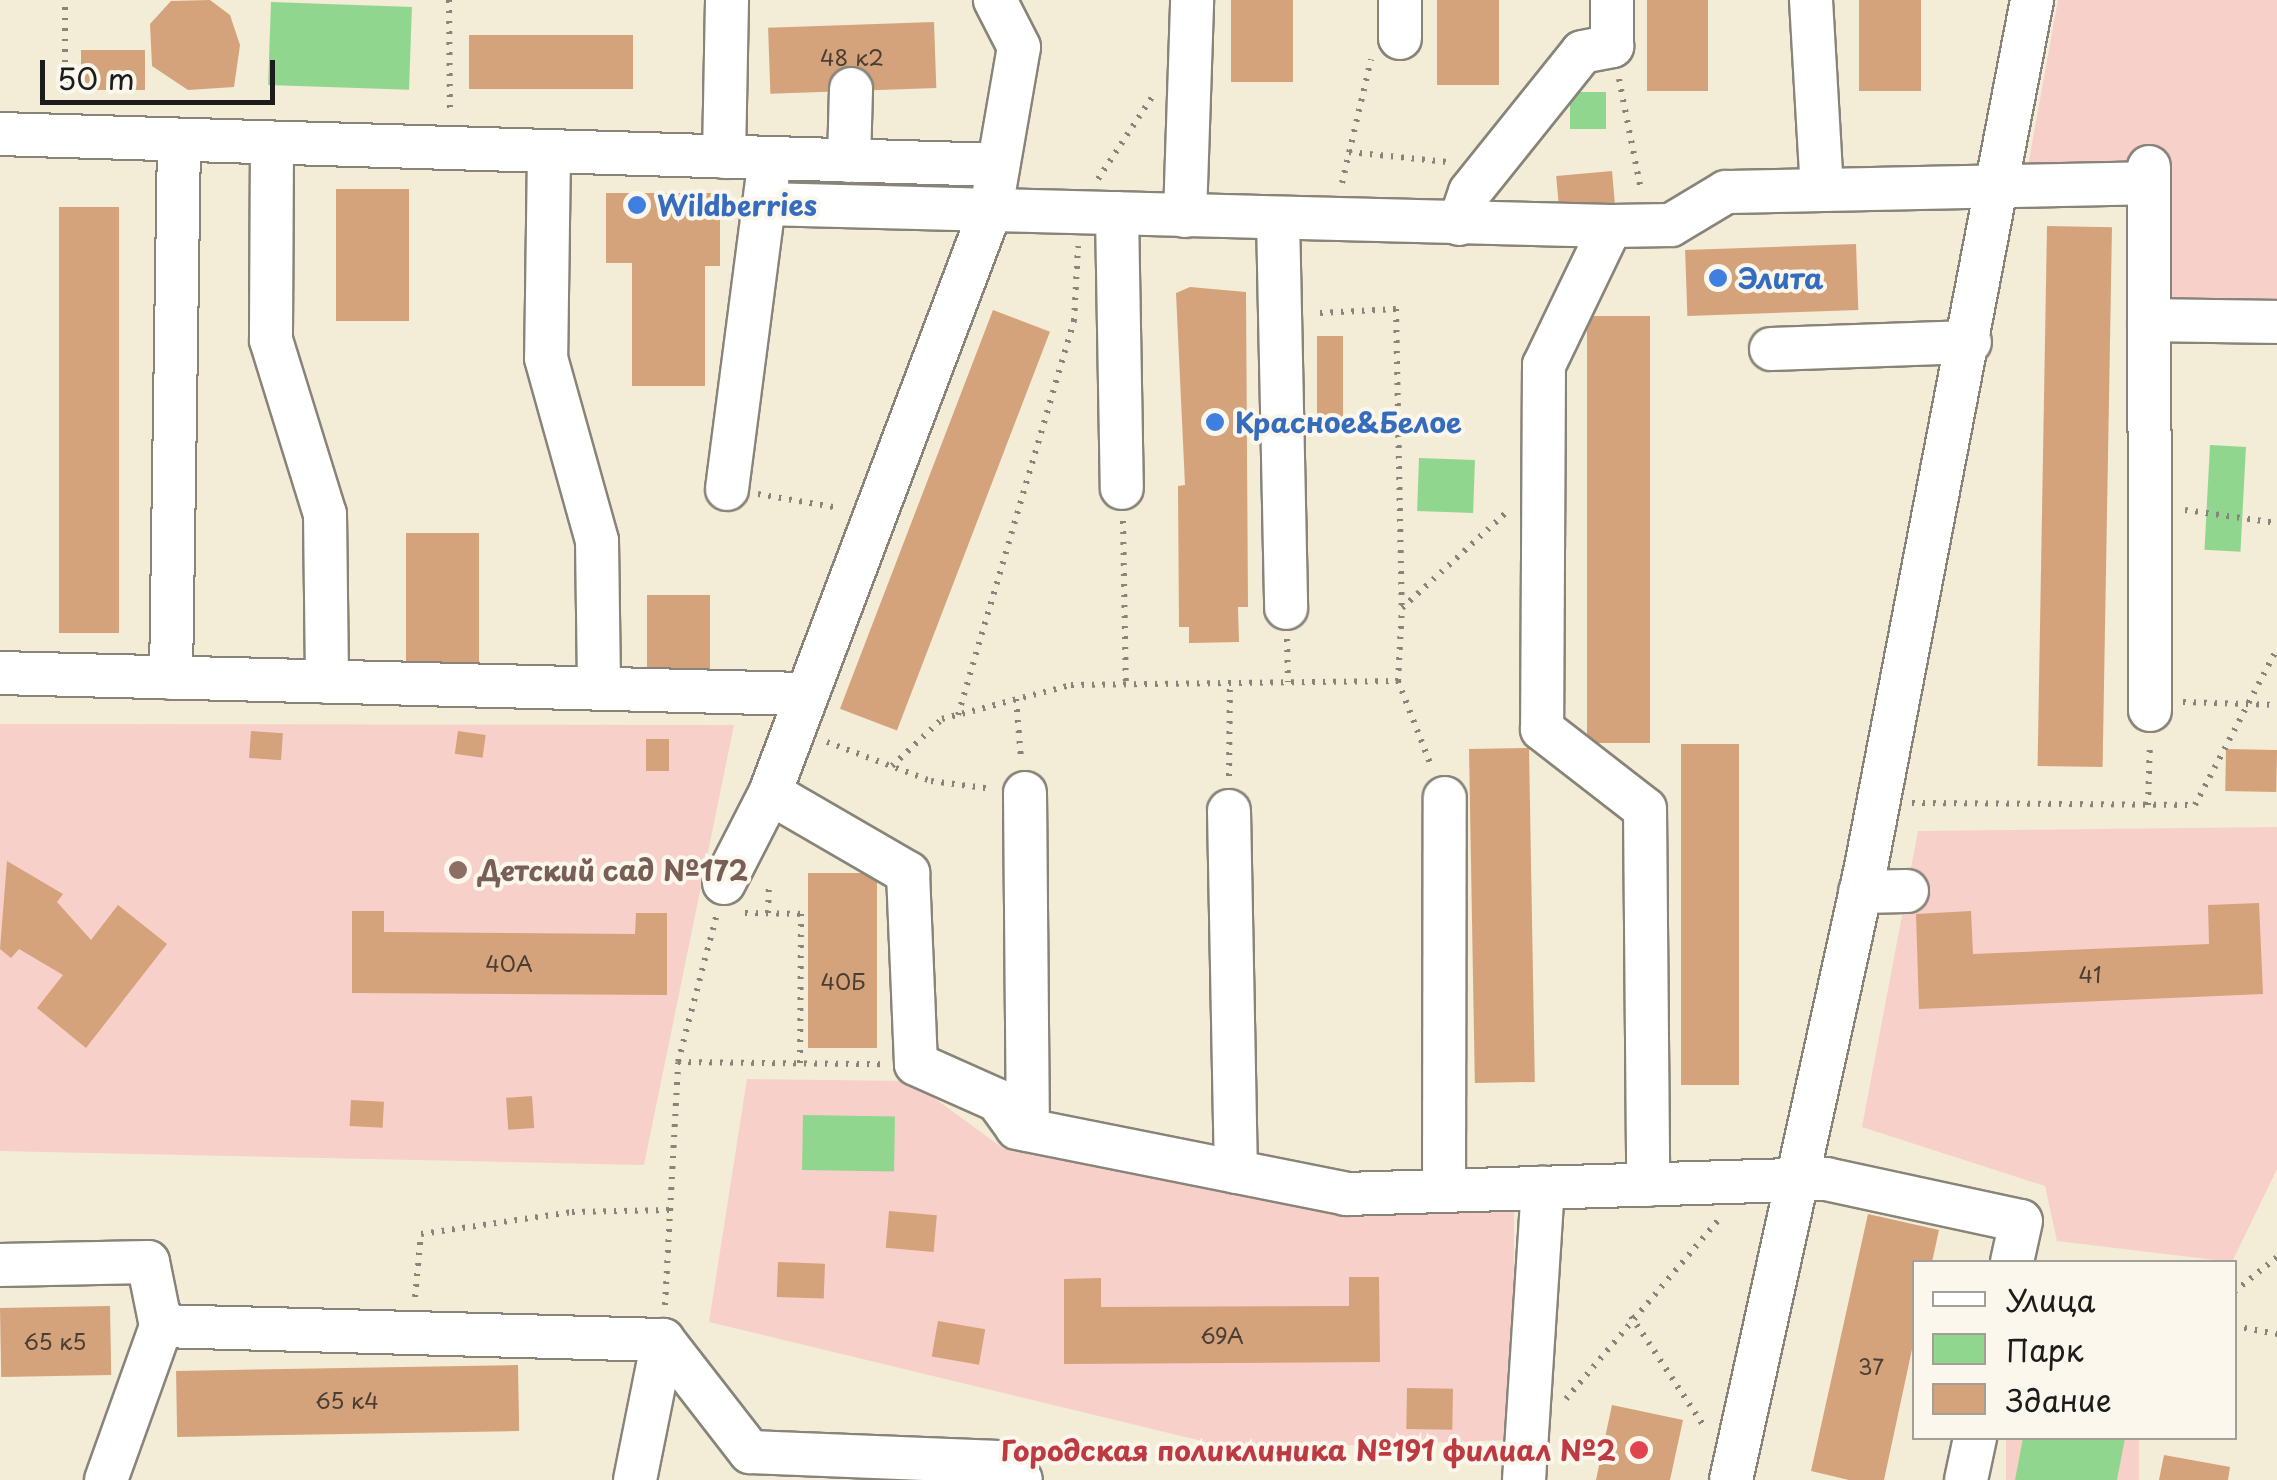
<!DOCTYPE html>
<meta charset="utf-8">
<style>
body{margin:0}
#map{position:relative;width:2277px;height:1480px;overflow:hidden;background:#f3ecd6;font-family:"Playpen Sans",sans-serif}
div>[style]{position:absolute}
.built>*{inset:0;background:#f7d0ca;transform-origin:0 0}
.green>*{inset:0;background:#91d68f;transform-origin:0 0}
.building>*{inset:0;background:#d4a37b;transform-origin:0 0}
.path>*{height:6px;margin-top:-3px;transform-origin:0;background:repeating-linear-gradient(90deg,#888479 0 2.5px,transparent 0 10.5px)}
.roads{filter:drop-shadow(2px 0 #888479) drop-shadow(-2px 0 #888479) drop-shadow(0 2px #888479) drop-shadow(0 -2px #888479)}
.minor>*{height:42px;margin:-21px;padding:0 21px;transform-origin:21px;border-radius:21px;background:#fff}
.dots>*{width:28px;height:28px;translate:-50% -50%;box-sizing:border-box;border:5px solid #fbf7ec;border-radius:50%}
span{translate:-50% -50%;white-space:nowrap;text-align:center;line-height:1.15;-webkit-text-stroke:8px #fbf7ec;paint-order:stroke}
.number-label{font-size:22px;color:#4a3e34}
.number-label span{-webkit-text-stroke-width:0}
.shop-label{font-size:28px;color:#366cbe;font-weight:700}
.left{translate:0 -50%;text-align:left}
.education-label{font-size:28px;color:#785e54;font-weight:700}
.health-label{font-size:28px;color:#be3a42;font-weight:700}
.right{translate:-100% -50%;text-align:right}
.legend{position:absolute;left:1912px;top:1260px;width:325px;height:180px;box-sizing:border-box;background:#fbf7ec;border:2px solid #a29f99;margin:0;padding:12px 18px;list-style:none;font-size:30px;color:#1c1c1c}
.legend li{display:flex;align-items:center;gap:20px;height:50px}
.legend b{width:50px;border:2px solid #a29f99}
.scale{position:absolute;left:40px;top:60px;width:235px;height:45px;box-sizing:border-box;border:5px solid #1c1c1c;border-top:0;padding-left:12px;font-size:30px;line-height:35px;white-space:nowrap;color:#1c1c1c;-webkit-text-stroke:8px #fbf7ec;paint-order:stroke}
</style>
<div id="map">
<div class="built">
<i style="clip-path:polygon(2058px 0,2277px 0,2277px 305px,2173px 306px,2164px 167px,2028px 166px)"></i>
<i style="clip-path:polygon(0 724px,734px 725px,644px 1165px,0 1151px)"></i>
<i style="clip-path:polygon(2277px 827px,2277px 1169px,2232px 1262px,2057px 1241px,2045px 1186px,1862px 1127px,1918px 831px)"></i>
<i style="clip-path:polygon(747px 1079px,911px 1081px,1004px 1149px,1349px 1216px,1514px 1205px,1513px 1440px,1235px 1449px,709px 1322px)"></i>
<i style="left:2006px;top:1438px;width:133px;height:43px"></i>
</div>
<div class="green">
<i style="left:271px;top:2px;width:141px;height:83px;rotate:2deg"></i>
<i style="left:1570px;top:92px;width:36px;height:37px"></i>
<i style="left:2210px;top:445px;width:36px;height:105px;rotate:3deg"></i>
<i style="left:1419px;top:458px;width:56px;height:53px;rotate:2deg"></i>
<i style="left:803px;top:1115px;width:92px;height:55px;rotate:1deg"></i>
<i style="clip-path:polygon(2023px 1438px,2125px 1438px,2117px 1480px,2015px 1480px)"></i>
</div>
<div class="building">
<i style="left:1231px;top:0;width:62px;height:82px"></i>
<i style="left:1437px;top:0;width:62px;height:85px"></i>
<i style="left:1647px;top:0;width:61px;height:91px"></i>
<i style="left:1859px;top:0;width:62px;height:91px"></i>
<i style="clip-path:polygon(171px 1px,210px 0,230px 15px,240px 45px,234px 87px,188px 90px,152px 66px,150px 24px)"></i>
<i style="left:934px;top:22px;width:66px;height:166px;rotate:88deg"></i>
<i style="left:469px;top:35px;width:164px;height:54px"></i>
<i style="left:145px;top:50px;width:40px;height:64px;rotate:90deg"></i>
<i style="left:1612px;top:171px;width:35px;height:56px;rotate:85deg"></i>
<i style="left:336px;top:189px;width:73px;height:132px"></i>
<i style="clip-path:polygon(606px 193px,720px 193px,720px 266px,705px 266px,705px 386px,632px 386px,632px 263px,606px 263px)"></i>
<i style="left:59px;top:207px;width:60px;height:426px"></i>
<i style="left:2047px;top:226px;width:65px;height:540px;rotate:1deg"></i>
<i style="left:1856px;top:244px;width:66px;height:171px;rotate:88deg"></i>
<i style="clip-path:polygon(1190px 287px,1246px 292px,1248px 607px,1238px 607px,1239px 642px,1189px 643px,1189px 627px,1179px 627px,1178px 486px,1185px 485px,1176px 293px)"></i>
<i style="left:993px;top:310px;width:61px;height:427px;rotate:21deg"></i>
<i style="left:1587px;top:316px;width:63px;height:427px"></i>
<i style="left:1317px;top:336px;width:26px;height:95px"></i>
<i style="left:479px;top:533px;width:134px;height:73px;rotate:90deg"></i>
<i style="left:647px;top:595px;width:63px;height:74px"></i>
<i style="left:251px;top:731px;width:32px;height:27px;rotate:4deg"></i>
<i style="left:458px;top:731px;width:28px;height:23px;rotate:8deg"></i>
<i style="left:646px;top:739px;width:23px;height:32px"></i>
<i style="left:1681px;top:744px;width:58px;height:341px"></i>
<i style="left:1529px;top:748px;width:334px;height:60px;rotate:89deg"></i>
<i style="left:2226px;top:749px;width:51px;height:42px;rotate:1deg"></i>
<i style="clip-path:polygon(7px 861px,63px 894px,57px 902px,91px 940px,118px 905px,167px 944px,86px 1048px,37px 1008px,63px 975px,19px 949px,11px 958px,0 949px)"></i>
<i style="left:808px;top:873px;width:69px;height:175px"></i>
<i style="clip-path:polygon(2259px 903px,2263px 994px,1919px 1009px,1916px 914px,1971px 911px,1973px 954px,2209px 944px,2208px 905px)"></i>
<i style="clip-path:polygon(352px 911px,384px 911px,384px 932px,635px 934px,636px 913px,667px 913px,667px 995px,352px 993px)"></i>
<i style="left:532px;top:1096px;width:32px;height:26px;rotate:86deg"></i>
<i style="left:351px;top:1100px;width:33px;height:26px;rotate:3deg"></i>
<i style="left:889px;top:1211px;width:48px;height:37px;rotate:5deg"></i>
<i style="clip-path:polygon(1868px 1214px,1939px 1230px,1932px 1262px,1914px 1262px,1914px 1340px,1884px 1480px,1849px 1480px,1811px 1471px)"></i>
<i style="left:778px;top:1262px;width:47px;height:35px;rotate:2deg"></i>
<i style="clip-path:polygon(1349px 1277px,1379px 1277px,1380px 1362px,1064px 1364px,1064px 1279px,1101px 1278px,1101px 1307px,1349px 1306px)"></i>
<i style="left:110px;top:1306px;width:69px;height:110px;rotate:89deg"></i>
<i style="left:938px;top:1321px;width:48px;height:36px;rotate:10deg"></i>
<i style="left:518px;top:1365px;width:66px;height:342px;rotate:89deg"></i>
<i style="left:1407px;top:1388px;width:46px;height:41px;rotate:1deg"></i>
<i style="clip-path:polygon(1612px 1405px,1683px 1420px,1670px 1480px,1596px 1480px)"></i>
<i style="clip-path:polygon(2164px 1455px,2230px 1467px,2228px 1480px,2159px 1480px)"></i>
</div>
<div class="path">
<i style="left:449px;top:0;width:114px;rotate:89.5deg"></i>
<i style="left:1619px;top:79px;width:113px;rotate:78.8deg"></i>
<i style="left:65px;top:104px;width:104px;rotate:-90deg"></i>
<i style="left:1349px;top:152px;width:99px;rotate:5.8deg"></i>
<i style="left:1098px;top:179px;width:98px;rotate:-56.6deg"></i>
<i style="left:1342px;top:183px;width:127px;rotate:-76.8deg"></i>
<i style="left:1320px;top:313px;width:76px;rotate:-3deg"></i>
<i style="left:1396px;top:309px;width:299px;rotate:88.9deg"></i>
<i style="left:758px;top:494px;width:82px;rotate:9.8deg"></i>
<i style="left:2185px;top:510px;width:93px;rotate:8deg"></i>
<i style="left:1123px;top:521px;width:164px;rotate:89deg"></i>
<i style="left:1287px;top:639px;width:43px;rotate:88.7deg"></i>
<i style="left:1398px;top:681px;width:93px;rotate:68.7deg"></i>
<i style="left:1016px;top:699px;width:59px;rotate:85.2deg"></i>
<i style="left:2183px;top:702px;width:94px;rotate:1.8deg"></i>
<i style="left:958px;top:715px;width:411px;rotate:-73.6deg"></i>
<i style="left:1074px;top:321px;width:75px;rotate:-86.9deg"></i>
<i style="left:827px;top:742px;width:111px;rotate:20.6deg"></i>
<i style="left:931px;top:781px;width:62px;rotate:7.5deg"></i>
<i style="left:892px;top:766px;width:69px;rotate:-43.2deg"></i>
<i style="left:942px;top:719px;width:133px;rotate:-14.8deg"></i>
<i style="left:1071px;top:685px;width:327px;rotate:-0.7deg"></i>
<i style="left:1398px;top:681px;width:73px;rotate:-86.9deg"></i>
<i style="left:1402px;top:608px;width:145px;rotate:-42.5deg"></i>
<i style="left:1229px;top:776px;width:93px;rotate:-89.4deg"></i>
<i style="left:1912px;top:803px;width:283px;rotate:0.4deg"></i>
<i style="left:2195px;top:805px;width:176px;rotate:-62.3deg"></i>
<i style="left:2148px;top:805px;width:63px;rotate:-88.2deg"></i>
<i style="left:745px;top:913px;width:63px;rotate:0.9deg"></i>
<i style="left:768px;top:913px;width:31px;rotate:-88deg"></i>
<i style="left:678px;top:1062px;width:207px;rotate:0.6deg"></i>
<i style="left:800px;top:1063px;width:149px;rotate:-89.6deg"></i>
<i style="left:2234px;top:1292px;width:55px;rotate:-39.1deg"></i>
<i style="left:415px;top:1297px;width:63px;rotate:-84.6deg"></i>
<i style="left:421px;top:1234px;width:153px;rotate:-8.3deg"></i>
<i style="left:572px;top:1212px;width:98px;rotate:-1.2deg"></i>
<i style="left:665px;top:1305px;width:243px;rotate:-86.9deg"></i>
<i style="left:678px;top:1062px;width:154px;rotate:-75.3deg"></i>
<i style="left:1631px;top:1316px;width:134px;rotate:56.5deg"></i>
<i style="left:2234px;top:1326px;width:44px;rotate:10.5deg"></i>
<i style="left:1566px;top:1399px;width:236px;rotate:-49.6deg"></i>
</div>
<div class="roads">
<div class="minor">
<i style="left:1400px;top:0;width:38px;rotate:90deg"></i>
<i style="left:1811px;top:0;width:190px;rotate:86.7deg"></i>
<i style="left:0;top:134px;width:999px;rotate:1.78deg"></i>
<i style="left:272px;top:143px;width:197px;rotate:90.3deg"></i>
<i style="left:271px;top:340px;width:182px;rotate:72.8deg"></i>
<i style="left:325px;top:514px;width:168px;rotate:89.3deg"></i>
<i style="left:549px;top:152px;width:206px;rotate:90.8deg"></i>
<i style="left:546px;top:358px;width:190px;rotate:74.4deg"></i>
<i style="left:597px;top:541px;width:148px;rotate:89.2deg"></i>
<i style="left:724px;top:157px;width:157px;rotate:-88.9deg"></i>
<i style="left:849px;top:161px;width:72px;rotate:-88.4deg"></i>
<i style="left:2149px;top:167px;width:543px;rotate:89.89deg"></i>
<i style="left:764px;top:204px;width:847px;rotate:1.49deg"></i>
<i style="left:1611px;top:226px;width:60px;rotate:-1deg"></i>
<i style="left:1671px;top:225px;width:64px;rotate:-31deg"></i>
<i style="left:1726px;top:192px;width:422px;rotate:-1.2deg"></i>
<i style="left:1117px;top:213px;width:275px;rotate:89deg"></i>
<i style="left:1185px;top:216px;width:216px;rotate:-88.1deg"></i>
<i style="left:1278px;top:218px;width:390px;rotate:88.8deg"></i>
<i style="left:1459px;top:224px;width:34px;rotate:-71deg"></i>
<i style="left:1470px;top:192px;width:179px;rotate:-51.3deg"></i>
<i style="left:1582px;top:52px;width:31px;rotate:-11deg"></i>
<i style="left:1612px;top:46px;width:46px;rotate:-90deg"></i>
<i style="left:1611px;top:226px;width:154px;rotate:115.7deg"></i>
<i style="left:1544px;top:365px;width:364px;rotate:90.3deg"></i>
<i style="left:1542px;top:729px;width:130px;rotate:37.8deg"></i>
<i style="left:1645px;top:809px;width:376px;rotate:89.5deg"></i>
<i style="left:2149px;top:320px;width:128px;rotate:0.9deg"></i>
<i style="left:1771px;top:349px;width:199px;rotate:-2deg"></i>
<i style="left:727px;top:489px;width:318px;rotate:-82.6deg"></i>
<i style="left:0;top:673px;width:803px;rotate:1.5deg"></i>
<i style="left:171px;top:678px;width:538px;rotate:-89.15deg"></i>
<i style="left:770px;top:793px;width:160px;rotate:30.1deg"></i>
<i style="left:908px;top:873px;width:191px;rotate:87.6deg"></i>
<i style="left:916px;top:1064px;width:89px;rotate:24deg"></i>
<i style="left:997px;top:1100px;width:34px;rotate:54deg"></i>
<i style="left:1017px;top:1128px;width:336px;rotate:11.3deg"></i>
<i style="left:1346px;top:1194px;width:480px;rotate:-1.8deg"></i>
<i style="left:1826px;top:1179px;width:199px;rotate:12.2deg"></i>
<i style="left:2021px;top:1221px;width:42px;rotate:102.4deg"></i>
<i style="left:1025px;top:793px;width:337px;rotate:89.5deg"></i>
<i style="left:1229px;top:811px;width:361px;rotate:88.9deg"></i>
<i style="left:724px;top:883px;width:101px;rotate:-62.9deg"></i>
<i style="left:770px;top:793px;width:624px;rotate:-69.27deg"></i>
<i style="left:991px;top:209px;width:164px;rotate:-80.2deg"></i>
<i style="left:1019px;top:47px;width:53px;rotate:-117.1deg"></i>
<i style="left:1860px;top:892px;width:47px;rotate:-1.2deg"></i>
<i style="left:1444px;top:1191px;width:393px;rotate:-89.9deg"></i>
<i style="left:0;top:1265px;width:148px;rotate:-1.2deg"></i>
<i style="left:148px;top:1262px;width:65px;rotate:78.5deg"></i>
<i style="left:161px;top:1326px;width:502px;rotate:1.6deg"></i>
<i style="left:663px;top:1340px;width:142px;rotate:52.2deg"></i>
<i style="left:750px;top:1452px;width:249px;rotate:2.3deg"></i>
<i style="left:999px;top:1462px;width:28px;rotate:39deg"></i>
<i style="left:106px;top:1480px;width:164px;rotate:-70.3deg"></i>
<i style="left:635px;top:1480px;width:143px;rotate:-78.7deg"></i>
<i style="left:1524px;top:1480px;width:293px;rotate:-86.3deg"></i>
<i style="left:1731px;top:1480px;width:628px;rotate:-77.58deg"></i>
<i style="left:1866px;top:867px;width:883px;rotate:-79.16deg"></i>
<i style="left:1966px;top:1480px;width:43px;rotate:-77.9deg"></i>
</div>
</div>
<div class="dots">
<i style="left:637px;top:205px;background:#3f7fe0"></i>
<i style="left:1718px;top:278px;background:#3f7fe0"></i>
<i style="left:1215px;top:422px;background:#3f7fe0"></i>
<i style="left:458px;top:870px;background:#8d6e63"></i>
<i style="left:1639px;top:1450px;background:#e0444e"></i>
</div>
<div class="number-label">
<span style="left:852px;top:57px">48 к2</span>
<span style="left:509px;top:963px">40А</span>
<span style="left:2090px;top:974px">41</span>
<span style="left:843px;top:981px">40Б</span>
<span style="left:1222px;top:1335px">69А</span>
<span style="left:55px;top:1341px">65 к5</span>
<span style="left:1871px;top:1366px">37</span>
<span style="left:347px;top:1400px">65 к4</span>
</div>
<div class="shop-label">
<span class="left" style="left:657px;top:205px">Wildberries</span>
<span class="left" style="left:1738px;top:278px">Элита</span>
<span class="left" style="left:1235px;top:422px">Красное&amp;Белое</span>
</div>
<div class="education-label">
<span class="left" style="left:478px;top:870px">Детский сад №172</span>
</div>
<div class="health-label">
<span class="right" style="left:1616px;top:1450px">Городская поликлиника №191 филиал №2</span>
</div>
<ul class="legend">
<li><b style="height:12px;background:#fff"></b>Улица</li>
<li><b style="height:28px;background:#91d68f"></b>Парк</li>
<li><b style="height:28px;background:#d4a37b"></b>Здание</li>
</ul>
<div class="scale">50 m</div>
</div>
